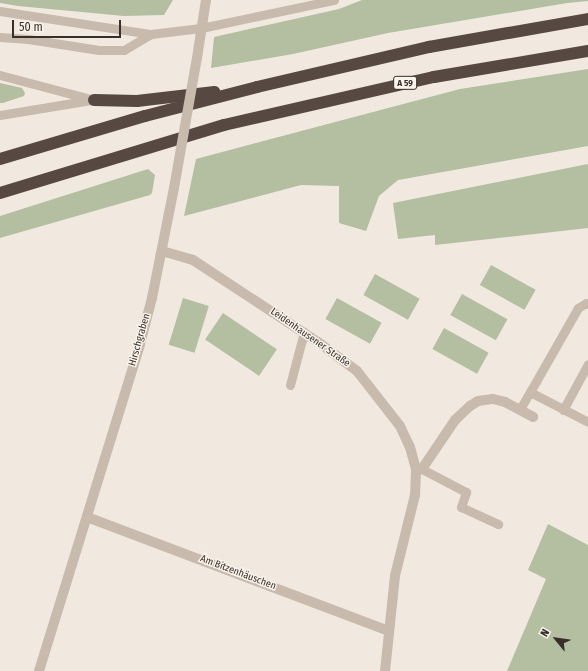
<!DOCTYPE html>
<meta charset="utf-8">
<style>
body{margin:0}
#map{position:relative;width:588px;height:671px;overflow:hidden;background:#f1e9df;font-family:"Fira Sans Condensed",sans-serif}
div>[style]{position:absolute}
.green>*{inset:0;background:#b3bfa0;transform-origin:0 0}
.service>*{height:9px;margin:-4.5px;padding:0 4.5px;transform-origin:4.5px;border-radius:4.5px;background:#c8baac}
.minor>*{height:10px;margin:-5px;padding:0 5px;transform-origin:5px;border-radius:5px;background:#c8baac}
.tertiary>*{height:10px;margin:-5px;padding:0 5px;transform-origin:5px;border-radius:5px;background:#c8baac}
.motorway>*{height:12px;margin:-6px;padding:0 6px;transform-origin:6px;border-radius:6px;background:#574942}
.tertiary-bridge>*{height:10px;margin:-5px;padding:0 5px;transform-origin:5px;border-radius:5px;background:#c8baac}
span{translate:-50% -50%;white-space:nowrap;text-align:center;line-height:1.15;-webkit-text-stroke:3px #f9f3eb;paint-order:stroke}
.shield-label span{padding:1px 3px;background:#f9f3eb;border:1px solid;border-radius:3px;-webkit-text-stroke-width:0}
.shield-label{font-size:9px;color:#372f2a;font-weight:700}
.street-label{font-size:10px;color:#372f2a}
.north{position:absolute;left:536px;top:619px;width:40px;height:40px;-webkit-text-stroke:3px #f9f3eb;paint-order:stroke;rotate:299deg;font-size:11px;font-weight:700;line-height:16px;text-align:center;color:#372f2a}
.north::after{content:'';display:block;margin:auto;width:14px;height:18px;background:#372f2a;clip-path:polygon(50% 0,100% 100%,50% 72%,0 100%)}
.scale{position:absolute;left:12px;top:20px;width:109px;height:18px;box-sizing:border-box;border:2px solid #372f2a;border-top:0;padding-left:5px;font-size:12px;line-height:14px;white-space:nowrap;color:#372f2a;-webkit-text-stroke:3px #f9f3eb;paint-order:stroke}
</style>
<div id="map">
<div class="green">
<i style="clip-path:polygon(0 0,173px 0,164px 15px,124px 16px,18px 6px,0 3px)"></i>
<i style="clip-path:polygon(362px 0,588px 0,588px 1px,567px 3px,388px 33px,293px 54px,211px 68px,214px 37px,339px 9px)"></i>
<i style="clip-path:polygon(588px 69px,588px 146px,398px 180px,379px 196px,366px 231px,339px 223px,339px 186px,301px 185px,184px 216px,196px 159px,460px 89px)"></i>
<i style="clip-path:polygon(0 83px,22px 88px,25px 93px,24px 96px,3px 103px,0 103px)"></i>
<i style="clip-path:polygon(588px 164px,588px 228px,435px 245px,435px 235px,398px 239px,393px 203px)"></i>
<i style="clip-path:polygon(148px 169px,155px 175px,152px 193px,150px 195px,0 238px,0 216px)"></i>
<i style="left:491px;top:265px;width:51px;height:23px;rotate:29deg"></i>
<i style="left:375px;top:274px;width:51px;height:24px;rotate:29deg"></i>
<i style="left:462px;top:294px;width:52px;height:24px;rotate:29deg"></i>
<i style="left:183px;top:298px;width:27px;height:49px;rotate:17deg"></i>
<i style="left:337px;top:298px;width:51px;height:24px;rotate:29deg"></i>
<i style="left:223px;top:313px;width:65px;height:32px;rotate:34deg"></i>
<i style="left:444px;top:328px;width:51px;height:24px;rotate:29deg"></i>
<i style="clip-path:polygon(548px 524px,588px 545px,588px 671px,507px 671px,546px 579px,528px 570px)"></i>
</div>
<div class="service">
<i style="left:0;top:11px;width:153px;rotate:8.7deg"></i>
<i style="left:0;top:37px;width:28px;rotate:4deg"></i>
<i style="left:28px;top:39px;width:72px;rotate:8.8deg"></i>
<i style="left:99px;top:50px;width:25px"></i>
<i style="left:124px;top:50px;width:31px;rotate:-31deg"></i>
<i style="left:151px;top:34px;width:50px;rotate:-6.8deg"></i>
<i style="left:201px;top:28px;width:136px;rotate:-11.9deg"></i>
<i style="left:0;top:75px;width:97px;rotate:14.9deg"></i>
<i style="left:0;top:115px;width:92px;rotate:-9.4deg"></i>
<i style="left:290px;top:385px;width:55px;rotate:-75.2deg"></i>
<i style="left:530px;top:392px;width:97px;rotate:-60.3deg"></i>
<i style="left:578px;top:308px;width:9px;rotate:-32deg"></i>
<i style="left:586px;top:303px;width:2px;rotate:27deg"></i>
<i style="left:520px;top:409px;width:20px;rotate:-60deg"></i>
<i style="left:530px;top:392px;width:65px;rotate:27.3deg"></i>
<i style="left:563px;top:410px;width:52px;rotate:-61.5deg"></i>
<i style="left:422px;top:469px;width:50px;rotate:27.6deg"></i>
<i style="left:466px;top:492px;width:16px;rotate:108deg"></i>
<i style="left:461px;top:507px;width:41px;rotate:24.7deg"></i>
</div>
<div class="minor">
<i style="left:162px;top:251px;width:32px;rotate:16deg"></i>
<i style="left:193px;top:260px;width:149px;rotate:33.3deg"></i>
<i style="left:318px;top:342px;width:49px;rotate:36.6deg"></i>
<i style="left:357px;top:371px;width:70px;rotate:52deg"></i>
<i style="left:400px;top:426px;width:23px;rotate:65deg"></i>
<i style="left:410px;top:447px;width:24px;rotate:75deg"></i>
<i style="left:416px;top:470px;width:25px;rotate:92deg"></i>
<i style="left:415px;top:495px;width:83px;rotate:103.9deg"></i>
<i style="left:395px;top:576px;width:96px;rotate:96deg"></i>
<i style="left:416px;top:470px;width:6px;rotate:-9deg"></i>
<i style="left:422px;top:469px;width:59px;rotate:-56deg"></i>
<i style="left:455px;top:420px;width:21px;rotate:-43deg"></i>
<i style="left:470px;top:406px;width:9px;rotate:-32deg"></i>
<i style="left:478px;top:401px;width:15px;rotate:-8deg"></i>
<i style="left:493px;top:399px;width:12px;rotate:14deg"></i>
<i style="left:505px;top:402px;width:32px;rotate:28deg"></i>
<i style="left:87px;top:517px;width:323px;rotate:20.7deg"></i>
</div>
<div class="tertiary">
<i style="left:197px;top:58px;width:59px;rotate:-81.2deg"></i>
<i style="left:39px;top:671px;width:342px;rotate:-72.8deg"></i>
<i style="left:140px;top:344px;width:48px;rotate:-75.4deg"></i>
<i style="left:152px;top:298px;width:112px;rotate:-78.7deg"></i>
</div>
<div class="motorway">
<i style="left:94px;top:100px;width:43px;rotate:1.3deg"></i>
<i style="left:137px;top:101px;width:78px;rotate:-6.7deg"></i>
<i style="left:0;top:159px;width:151px;rotate:-16.5deg"></i>
<i style="left:145px;top:116px;width:116px;rotate:-14.5deg"></i>
<i style="left:257px;top:87px;width:177px;rotate:-13.1deg"></i>
<i style="left:429px;top:47px;width:161px;rotate:-10deg"></i>
<i style="left:0;top:193px;width:234px;rotate:-16.9deg"></i>
<i style="left:224px;top:125px;width:215px;rotate:-12.9deg"></i>
<i style="left:434px;top:77px;width:156px;rotate:-9.6deg"></i>
</div>
<div class="tertiary-bridge">
<i style="left:174px;top:188px;width:132px;rotate:-80deg"></i>
</div>
<div class="shield-label">
<span style="left:405px;top:83px">A 59</span>
</div>
<div class="street-label">
<span style="left:310px;top:338px;rotate:35deg">Leidenhausener Straße</span>
<span style="left:140px;top:340px;rotate:-74deg">Hirschgraben</span>
<span style="left:238px;top:573px;rotate:21deg">Am Bitzenhäuschen</span>
</div>
<div class="north">N</div>
<div class="scale">50 m</div>
</div>
